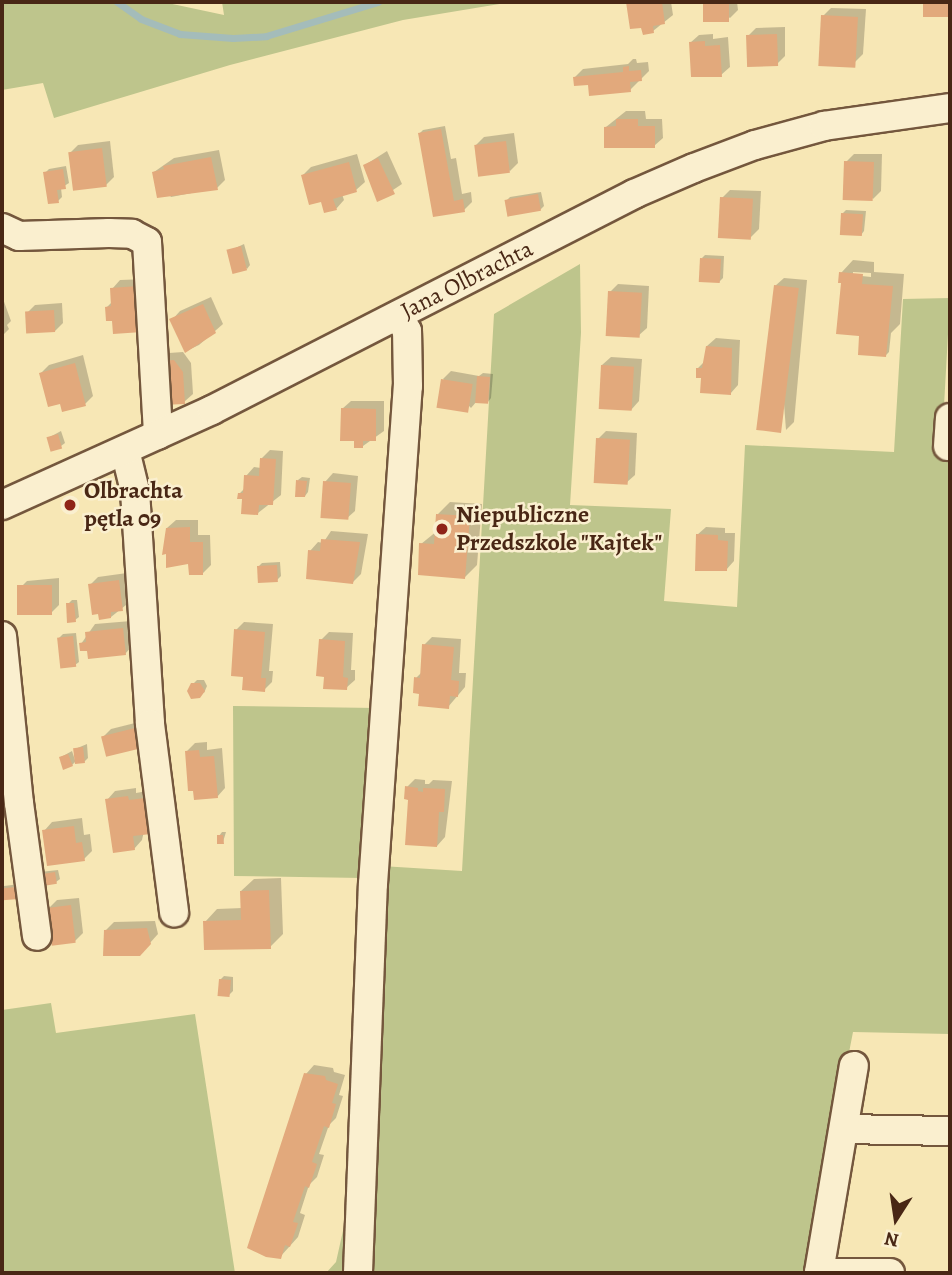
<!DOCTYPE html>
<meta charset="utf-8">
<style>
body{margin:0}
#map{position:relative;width:952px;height:1275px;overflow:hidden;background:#f7e7b5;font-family:Alegreya,serif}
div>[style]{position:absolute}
.green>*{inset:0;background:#bec58c}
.shadow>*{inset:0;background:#0003}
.stream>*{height:7px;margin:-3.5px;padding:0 3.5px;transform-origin:3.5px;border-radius:3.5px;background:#a4bcba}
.building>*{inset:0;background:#e2a97c;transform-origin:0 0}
.roads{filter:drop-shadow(2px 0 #74573d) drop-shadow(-2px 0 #74573d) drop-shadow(0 2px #74573d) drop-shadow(0 -2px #74573d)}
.minor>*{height:28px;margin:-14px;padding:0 14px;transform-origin:14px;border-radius:14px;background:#faefcf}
.dots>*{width:19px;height:19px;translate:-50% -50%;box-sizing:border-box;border:4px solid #faefcf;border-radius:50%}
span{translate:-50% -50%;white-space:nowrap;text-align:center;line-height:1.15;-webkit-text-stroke:5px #faefcf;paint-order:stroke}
.street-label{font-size:24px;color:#492715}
.poi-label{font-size:24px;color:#492715;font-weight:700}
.left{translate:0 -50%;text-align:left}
.frame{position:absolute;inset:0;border:4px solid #492715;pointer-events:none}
.north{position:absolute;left:861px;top:1184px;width:70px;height:70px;-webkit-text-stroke:5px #faefcf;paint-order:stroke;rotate:192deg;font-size:19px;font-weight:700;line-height:28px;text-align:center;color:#492715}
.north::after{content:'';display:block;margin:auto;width:24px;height:32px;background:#492715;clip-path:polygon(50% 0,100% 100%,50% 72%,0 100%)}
</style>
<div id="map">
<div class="green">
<i style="clip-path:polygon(2px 2px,163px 2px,224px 15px,222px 2px,511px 2px,403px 20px,230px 65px,54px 118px,43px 83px,2px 90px)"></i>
<i style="clip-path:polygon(580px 264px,581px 333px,570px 505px,671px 509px,664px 601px,737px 607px,745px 445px,894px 452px,903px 299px,950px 298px,941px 460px,950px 461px,950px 1034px,853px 1032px,806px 1273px,326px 1273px,336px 1262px,353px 1186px,362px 878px,234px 876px,233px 706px,376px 708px,365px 865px,462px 871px,494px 314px)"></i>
<i style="clip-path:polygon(51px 1003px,56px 1033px,195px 1014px,235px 1273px,2px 1273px,2px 1010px)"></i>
</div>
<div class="shadow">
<i style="clip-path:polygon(627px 2px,671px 2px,673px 15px,653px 31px,643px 26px,631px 28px)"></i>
<i style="clip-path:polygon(737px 2px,738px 10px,730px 18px,705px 3px)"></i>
<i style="clip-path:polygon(831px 8px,866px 9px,863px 54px,855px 62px,823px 16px)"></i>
<i style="clip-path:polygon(785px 27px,785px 56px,777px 64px,748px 36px,756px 28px)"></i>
<i style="clip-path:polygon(713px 34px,713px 39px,728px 37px,730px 67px,721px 75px,690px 43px,699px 35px)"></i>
<i style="clip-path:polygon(633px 59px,636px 59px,637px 63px,648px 62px,649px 71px,630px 90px,575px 77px,583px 69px,628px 64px)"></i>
<i style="clip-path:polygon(626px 111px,645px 111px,646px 119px,662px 119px,663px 138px,654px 146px,606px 127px)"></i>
<i style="clip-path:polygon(445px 126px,451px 159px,456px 158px,462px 194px,471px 192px,472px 202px,464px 210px,434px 215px,420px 133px,423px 130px)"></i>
<i style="clip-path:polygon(514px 133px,518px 163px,510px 171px,476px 145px,484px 137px)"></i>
<i style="clip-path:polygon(110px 141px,114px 177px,106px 185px,70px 153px,78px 145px)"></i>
<i style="clip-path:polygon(219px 150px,225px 180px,217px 188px,171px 197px,154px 172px,174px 158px)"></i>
<i style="clip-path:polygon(387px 151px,402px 184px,378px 200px,365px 165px)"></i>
<i style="clip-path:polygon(357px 154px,365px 182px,356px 190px,342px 194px,344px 200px,336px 209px,322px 200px,303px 175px,311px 167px)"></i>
<i style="clip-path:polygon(854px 154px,882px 154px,881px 191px,873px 199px,846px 162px)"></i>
<i style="clip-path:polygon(66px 166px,69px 183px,61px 188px,62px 197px,58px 201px,45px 173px,49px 169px)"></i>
<i style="clip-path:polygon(730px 190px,761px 191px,759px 229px,751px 237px,722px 198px)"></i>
<i style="clip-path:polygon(541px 192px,544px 206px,540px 210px,507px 200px,510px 197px)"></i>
<i style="clip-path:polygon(846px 210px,866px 211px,864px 231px,861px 235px,842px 214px)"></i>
<i style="clip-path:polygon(244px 244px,250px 265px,247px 269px,229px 251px)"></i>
<i style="clip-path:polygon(705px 255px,724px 256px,723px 278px,719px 282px,702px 258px)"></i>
<i style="clip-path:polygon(evenodd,853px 260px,874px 262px,874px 272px,904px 274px,900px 324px,891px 333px,889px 352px,886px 355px,861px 336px,841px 273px,853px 260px,853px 272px,871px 273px,871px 277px,853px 275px,853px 272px)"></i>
<i style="clip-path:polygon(784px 278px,807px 280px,794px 422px,786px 430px,775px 286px)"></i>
<i style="clip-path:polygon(146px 279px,114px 319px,107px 307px,113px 301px,112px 289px,120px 280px)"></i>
<i style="clip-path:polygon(618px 284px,649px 286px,647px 328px,638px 336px,610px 292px)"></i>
<i style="clip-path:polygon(2px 296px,11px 321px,7px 325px,9px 329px,2px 336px)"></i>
<i style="clip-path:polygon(211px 297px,223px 324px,199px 345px,186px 351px,172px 320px,180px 311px)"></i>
<i style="clip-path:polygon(62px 303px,63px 323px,55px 331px,26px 314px,35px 305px)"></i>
<i style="clip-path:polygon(716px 338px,740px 340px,738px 385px,730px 394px,698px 368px,704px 362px,707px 346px)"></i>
<i style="clip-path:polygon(183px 352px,191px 363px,193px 394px,184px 402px,161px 361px,169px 353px)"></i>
<i style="clip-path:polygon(83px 355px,93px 396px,85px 404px,41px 373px,49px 365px)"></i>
<i style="clip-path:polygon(611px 357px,642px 359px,639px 401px,631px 410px,602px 365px)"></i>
<i style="clip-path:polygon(451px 371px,479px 376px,483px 373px,493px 374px,491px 398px,488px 402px,477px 401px,471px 408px,443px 379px)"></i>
<i style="clip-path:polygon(351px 401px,384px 401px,384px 431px,363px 446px,342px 409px)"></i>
<i style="clip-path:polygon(61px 431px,65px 443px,61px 446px,48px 438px)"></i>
<i style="clip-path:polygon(606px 431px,637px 433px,635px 475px,626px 483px,598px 439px)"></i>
<i style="clip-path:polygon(270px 450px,283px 451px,281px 495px,258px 513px,239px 494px,245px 488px,246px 476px,254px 467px,261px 468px,262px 458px)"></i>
<i style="clip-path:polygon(333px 473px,358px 476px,355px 511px,346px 519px,325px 482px)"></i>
<i style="clip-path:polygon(302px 477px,310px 478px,308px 492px,305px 496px,298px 480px)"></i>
<i style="clip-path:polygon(450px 502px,482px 504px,477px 565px,465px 577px,421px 544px,437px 531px,438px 514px)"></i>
<i style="clip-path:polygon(176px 520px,198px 520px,198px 535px,210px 535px,211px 565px,202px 574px,190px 562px,167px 528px)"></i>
<i style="clip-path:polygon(706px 527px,725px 528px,725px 533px,735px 533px,734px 561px,726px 570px,697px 535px)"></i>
<i style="clip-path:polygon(331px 531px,368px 534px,361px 574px,353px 582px,310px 551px,318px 542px,323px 543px)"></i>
<i style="clip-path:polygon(280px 562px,281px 576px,277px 580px,259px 566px,262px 563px)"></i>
<i style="clip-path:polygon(127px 573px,131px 601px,111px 617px,90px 585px,98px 577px)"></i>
<i style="clip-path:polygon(59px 578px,59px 605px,51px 613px,19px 589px,27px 581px)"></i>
<i style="clip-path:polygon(72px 600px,77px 600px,79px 617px,75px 620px,68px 604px)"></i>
<i style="clip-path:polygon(131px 621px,133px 645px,125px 654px,88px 649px,81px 644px,95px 624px)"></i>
<i style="clip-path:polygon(244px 622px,273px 624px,269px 671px,273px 671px,272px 682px,264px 690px,245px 675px,236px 630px)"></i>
<i style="clip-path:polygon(329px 632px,353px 633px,351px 670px,355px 670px,355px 680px,346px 688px,321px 640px)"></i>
<i style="clip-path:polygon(76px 633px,79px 662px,75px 665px,59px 638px,63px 634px)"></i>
<i style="clip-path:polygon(432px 637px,461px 639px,459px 673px,466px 673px,465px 687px,448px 707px,421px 692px,416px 678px,422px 672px,424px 645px)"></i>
<i style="clip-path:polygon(197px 680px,204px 680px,207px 686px,204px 693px,193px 684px)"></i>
<i style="clip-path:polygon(143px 721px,139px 747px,103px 737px,111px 729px)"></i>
<i style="clip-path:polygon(207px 742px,207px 750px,222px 748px,225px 788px,217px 797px,186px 752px,195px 743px)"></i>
<i style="clip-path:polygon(87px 744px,88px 758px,84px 762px,77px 760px,72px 765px,61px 757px,72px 751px,75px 760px,75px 749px)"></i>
<i style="clip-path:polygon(415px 779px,425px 780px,425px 784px,429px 784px,433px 780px,452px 781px,445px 837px,437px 846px,410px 798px,407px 787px)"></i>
<i style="clip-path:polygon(136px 788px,136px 793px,153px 790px,142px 840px,134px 849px,107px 800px,115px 791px)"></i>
<i style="clip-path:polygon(82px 818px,84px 835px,90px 834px,92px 851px,84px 859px,44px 831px,52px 822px)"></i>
<i style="clip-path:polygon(222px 832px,226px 832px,223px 842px,219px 836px)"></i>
<i style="clip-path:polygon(58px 870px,60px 879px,56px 882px,38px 885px,40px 872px)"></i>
<i style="clip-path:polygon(281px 878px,283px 934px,270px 947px,205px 922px,217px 909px,242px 908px,241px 891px,254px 879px)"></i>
<i style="clip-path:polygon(20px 884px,18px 897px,2px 899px,4px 886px)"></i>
<i style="clip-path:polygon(79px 898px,83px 933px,75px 941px,48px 909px,57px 900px)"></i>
<i style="clip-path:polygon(155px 921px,158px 934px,140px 954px,106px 930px,114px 922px)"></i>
<i style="clip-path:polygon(224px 976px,233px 977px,233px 991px,229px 995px,220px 980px)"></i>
<i style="clip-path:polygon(314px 1065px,333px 1068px,334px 1072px,345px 1075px,339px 1095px,343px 1096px,336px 1118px,329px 1125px,319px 1154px,324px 1155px,317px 1177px,309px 1185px,300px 1213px,305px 1215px,298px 1237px,280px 1257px,306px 1074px)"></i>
</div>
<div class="stream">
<i style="left:117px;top:2px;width:29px;rotate:35deg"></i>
<i style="left:141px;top:19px;width:42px;rotate:21deg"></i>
<i style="left:180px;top:34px;width:53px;rotate:4.3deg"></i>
<i style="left:233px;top:38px;width:33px;rotate:-3deg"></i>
<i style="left:266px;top:36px;width:117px;rotate:-16.9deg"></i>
</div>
<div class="building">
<i style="clip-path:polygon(626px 2px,662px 2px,665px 24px,653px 26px,654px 33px,643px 35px,641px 28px,630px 29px)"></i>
<i style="left:703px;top:2px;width:26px;height:20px"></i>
<i style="left:923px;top:2px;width:27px;height:15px"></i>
<i style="left:821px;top:15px;width:37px;height:51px;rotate:3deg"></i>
<i style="left:777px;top:34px;width:32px;height:31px;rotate:88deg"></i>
<i style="clip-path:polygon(705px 41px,705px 46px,720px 45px,722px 77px,691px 77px,689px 42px)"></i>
<i style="clip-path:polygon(629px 66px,629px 71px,641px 70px,642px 81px,630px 82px,631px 92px,589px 96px,588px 85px,574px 86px,573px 77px,623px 72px,623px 67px)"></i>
<i style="clip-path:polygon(616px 119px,638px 119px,638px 126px,655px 126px,655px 148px,604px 148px,604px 127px,616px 126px)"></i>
<i style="clip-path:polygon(441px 129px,454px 201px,463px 199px,465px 212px,433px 217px,418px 133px)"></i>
<i style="left:506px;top:141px;width:32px;height:32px;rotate:83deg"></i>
<i style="left:102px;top:148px;width:39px;height:34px;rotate:83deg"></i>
<i style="clip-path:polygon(211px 157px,218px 190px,157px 198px,152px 172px,164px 169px,163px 166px)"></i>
<i style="clip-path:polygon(378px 158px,395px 194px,377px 202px,363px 165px)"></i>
<i style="left:844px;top:161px;width:30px;height:39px;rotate:2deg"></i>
<i style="clip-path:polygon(349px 162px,357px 192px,333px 199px,337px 210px,324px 213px,321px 202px,309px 205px,301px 175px)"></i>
<i style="clip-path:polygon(63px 169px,66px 189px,57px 190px,59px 203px,48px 204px,43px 172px)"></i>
<i style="left:538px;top:194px;width:17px;height:34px;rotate:80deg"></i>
<i style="left:720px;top:197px;width:33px;height:41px;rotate:3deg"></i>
<i style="left:841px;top:213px;width:22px;height:22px;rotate:3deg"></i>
<i style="left:241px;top:246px;width:25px;height:15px;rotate:76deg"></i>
<i style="left:700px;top:258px;width:21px;height:24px;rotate:3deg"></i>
<i style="clip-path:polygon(839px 272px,863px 274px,862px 284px,893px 286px,886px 357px,858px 355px,859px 336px,836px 334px,841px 283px,838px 283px)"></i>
<i style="left:774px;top:285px;width:25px;height:146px;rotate:7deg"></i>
<i style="clip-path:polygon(139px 286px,142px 332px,113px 334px,112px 321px,106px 321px,105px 307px,111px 306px,110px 288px)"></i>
<i style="left:608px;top:291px;width:34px;height:45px;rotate:3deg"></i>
<i style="clip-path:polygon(203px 304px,216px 333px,185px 353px,169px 319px)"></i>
<i style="left:54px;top:310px;width:22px;height:29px;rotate:87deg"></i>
<i style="clip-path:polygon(706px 346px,732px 348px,731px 395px,700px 393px,701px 378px,696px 378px,696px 368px,702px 368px)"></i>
<i style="clip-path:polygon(174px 360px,183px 372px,185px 404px,161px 405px,159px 361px)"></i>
<i style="clip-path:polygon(75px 363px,86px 406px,62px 412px,60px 404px,48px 407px,39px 373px)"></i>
<i style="left:601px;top:365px;width:33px;height:44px;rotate:3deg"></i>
<i style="left:477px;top:376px;width:13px;height:27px;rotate:4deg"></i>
<i style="left:441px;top:379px;width:32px;height:29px;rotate:9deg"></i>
<i style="clip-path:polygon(341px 408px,376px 409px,376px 441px,363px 441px,363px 448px,354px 448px,354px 441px,340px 441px)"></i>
<i style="left:58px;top:434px;width:15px;height:12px;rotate:74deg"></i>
<i style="left:596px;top:438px;width:34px;height:45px;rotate:3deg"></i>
<i style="clip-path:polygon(260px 458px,276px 459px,273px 505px,259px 505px,258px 515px,241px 514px,242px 499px,237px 499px,238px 493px,243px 493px,244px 475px,259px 476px)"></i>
<i style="clip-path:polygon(296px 480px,307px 481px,305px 497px,295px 497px)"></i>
<i style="left:323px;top:481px;width:28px;height:37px;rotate:4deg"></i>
<i style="clip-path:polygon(436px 514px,470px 516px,465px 579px,418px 575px,419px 543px,434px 544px)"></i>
<i style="clip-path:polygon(190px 527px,190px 542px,203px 542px,203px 575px,189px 575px,188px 564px,166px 568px,166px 554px,162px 555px,166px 528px)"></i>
<i style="clip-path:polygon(696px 534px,718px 535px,718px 540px,728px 541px,727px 571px,695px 571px)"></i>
<i style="clip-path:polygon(321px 539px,360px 542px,353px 584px,306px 579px,308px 550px,320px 551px)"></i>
<i style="left:277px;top:565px;width:17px;height:20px;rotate:87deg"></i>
<i style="clip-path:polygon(119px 580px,123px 611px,111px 612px,111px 618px,99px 620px,98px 614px,92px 615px,88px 584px)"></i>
<i style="left:52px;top:585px;width:30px;height:35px;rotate:90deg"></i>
<i style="clip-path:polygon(66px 603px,74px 603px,76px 622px,67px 623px)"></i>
<i style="clip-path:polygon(123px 628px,126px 655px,88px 659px,87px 651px,80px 651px,79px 643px,86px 642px,85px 632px)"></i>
<i style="clip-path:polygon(234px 629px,265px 632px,261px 678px,266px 678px,265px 692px,242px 690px,243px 677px,231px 676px)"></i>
<i style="left:73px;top:636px;width:31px;height:16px;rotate:84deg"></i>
<i style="clip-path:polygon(319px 639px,345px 641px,343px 677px,348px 678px,347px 690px,323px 689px,324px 677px,316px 676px)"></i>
<i style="clip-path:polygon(422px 644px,454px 647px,451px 680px,459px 681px,458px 697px,450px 696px,449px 709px,418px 706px,419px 694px,413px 693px,414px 677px,420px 678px)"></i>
<i style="clip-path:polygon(191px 683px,200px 683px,205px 691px,200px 698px,191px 699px,187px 691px)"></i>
<i style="left:135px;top:728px;width:21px;height:35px;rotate:76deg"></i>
<i style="left:83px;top:747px;width:16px;height:10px;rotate:83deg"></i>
<i style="clip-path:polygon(199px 750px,200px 757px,214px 756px,218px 798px,194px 800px,193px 791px,188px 791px,185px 751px)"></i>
<i style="clip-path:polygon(68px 754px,73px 766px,63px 770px,59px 757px)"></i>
<i style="clip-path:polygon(405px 786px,418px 788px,418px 791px,423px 792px,423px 788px,445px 789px,444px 812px,439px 812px,437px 847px,405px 845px,408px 800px,404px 799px)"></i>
<i style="clip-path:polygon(128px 796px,129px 800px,145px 798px,151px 834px,133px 836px,135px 850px,113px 853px,105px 799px)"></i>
<i style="clip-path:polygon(74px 826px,76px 843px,82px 842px,85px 861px,47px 866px,42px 830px)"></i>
<i style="clip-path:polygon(217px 835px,223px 835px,224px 844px,217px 844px)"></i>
<i style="left:55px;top:872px;width:12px;height:20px;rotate:81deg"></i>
<i style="left:17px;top:887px;width:12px;height:15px;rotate:85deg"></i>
<i style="clip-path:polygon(269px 890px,271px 949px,204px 950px,203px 921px,241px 920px,240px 891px)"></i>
<i style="left:71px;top:905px;width:38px;height:24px;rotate:83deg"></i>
<i style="clip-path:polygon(147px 928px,151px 944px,140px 956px,103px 956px,104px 930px)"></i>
<i style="left:219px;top:979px;width:12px;height:17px;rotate:5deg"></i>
<i style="clip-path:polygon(304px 1073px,325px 1076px,326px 1080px,338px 1084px,332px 1103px,336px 1104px,329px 1128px,324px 1126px,312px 1162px,317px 1164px,309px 1188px,305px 1186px,293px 1222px,298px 1223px,290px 1247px,285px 1245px,281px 1259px,266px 1257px,247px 1248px)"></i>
</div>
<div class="roads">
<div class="minor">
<i style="left:2px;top:228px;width:19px;rotate:25deg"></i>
<i style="left:19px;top:236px;width:90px;rotate:-1.9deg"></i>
<i style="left:109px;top:233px;width:23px;rotate:2deg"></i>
<i style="left:132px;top:234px;width:17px;rotate:28deg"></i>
<i style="left:147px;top:242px;width:193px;rotate:86.7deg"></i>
<i style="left:948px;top:446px;width:28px;rotate:-86deg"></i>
<i style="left:125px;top:450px;width:42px;rotate:76.3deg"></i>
<i style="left:135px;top:491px;width:233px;rotate:86.3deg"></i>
<i style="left:150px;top:724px;width:190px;rotate:82.7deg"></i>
<i style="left:2px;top:505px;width:230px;rotate:-24.3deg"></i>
<i style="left:212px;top:410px;width:474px;rotate:-27.1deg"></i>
<i style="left:634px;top:194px;width:65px;rotate:-23.4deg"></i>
<i style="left:694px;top:168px;width:65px;rotate:-20.7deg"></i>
<i style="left:755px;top:145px;width:72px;rotate:-15.4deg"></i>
<i style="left:824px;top:126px;width:127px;rotate:-8.1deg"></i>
<i style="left:2px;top:636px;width:168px;rotate:84.2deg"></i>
<i style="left:19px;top:803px;width:134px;rotate:82.3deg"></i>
<i style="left:844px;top:1129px;width:103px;rotate:1.1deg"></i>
<i style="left:358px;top:1272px;width:388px;rotate:-87.8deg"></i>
<i style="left:373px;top:884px;width:499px;rotate:-86deg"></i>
<i style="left:408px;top:386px;width:55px;rotate:-91deg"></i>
<i style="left:407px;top:331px;width:18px;rotate:-119deg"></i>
<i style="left:819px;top:1272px;width:209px;rotate:-80.4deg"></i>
<i style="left:819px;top:1273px;width:71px"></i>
</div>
</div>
<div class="dots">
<i style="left:70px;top:505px;background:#8f2418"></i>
<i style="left:442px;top:529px;background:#8f2418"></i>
</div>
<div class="street-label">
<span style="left:467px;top:280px;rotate:-27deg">Jana Olbrachta</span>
</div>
<div class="poi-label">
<span class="left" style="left:84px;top:505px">Olbrachta<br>pętla 09</span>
<span class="left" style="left:456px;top:529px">Niepubliczne<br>Przedszkole "Kajtek"</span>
</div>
<div class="frame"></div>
<div class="north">N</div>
</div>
